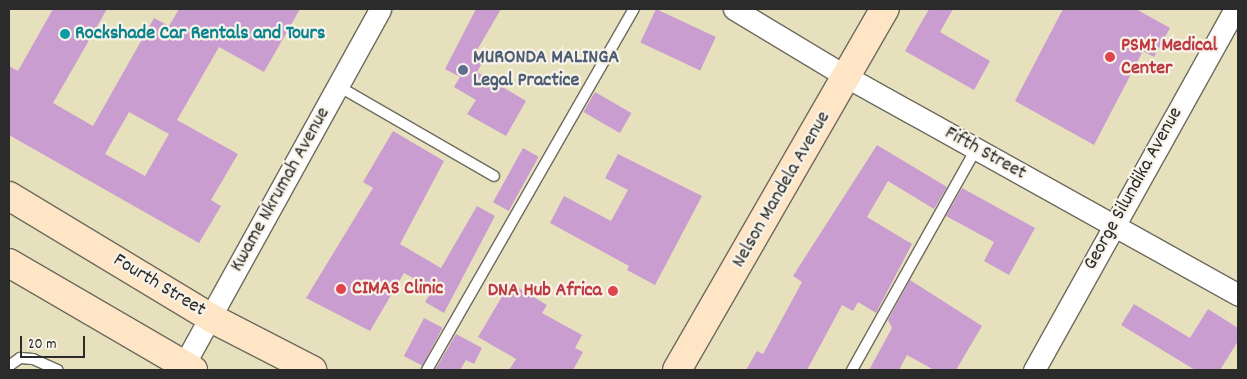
<!DOCTYPE html>
<style>
body{margin:0}
#map{position:relative;width:1247px;height:379px;overflow:hidden;background:#e7e0bc;font-family:Dekko,sans-serif}
div>[style]{position:absolute}
.building>*{inset:0;background:#ca9dd1;transform-origin:0 0}
.roads{filter:drop-shadow(1px 0 #6d6a5e) drop-shadow(-1px 0 #6d6a5e) drop-shadow(0 1px #6d6a5e) drop-shadow(0 -1px #6d6a5e)}
.lane>*{height:10px;margin:-5px;padding:0 5px;transform-origin:5px;border-radius:5px;background:#fff}
.street>*{height:21px;margin:-10.5px;padding:0 10.5px;transform-origin:10.5px;border-radius:10.5px;background:#fff}
.secondary>*{height:28px;margin:-14px;padding:0 14px;transform-origin:14px;border-radius:14px;background:#fde5c5}
.dots>*{width:14px;height:14px;translate:-50% -50%;box-sizing:border-box;border:2px solid #f7f3e8;border-radius:50%}
span{translate:-50% -50%;white-space:nowrap;text-align:center;line-height:1.15;-webkit-text-stroke:4.5px #f7f3e8;paint-order:stroke}
.culture-label{font-size:20px;color:#0d838f;font-weight:700}
.left{translate:0 -50%;text-align:left}
.health-label{font-size:20px;color:#be3a42;font-weight:700}
.right{translate:-100% -50%;text-align:right}
.service-label{font-size:20px;color:#4e5e75;font-weight:700}
.street-label{font-size:20px;color:#2b2b2b}
.frame{position:absolute;inset:0;border:10px solid #2b2b2b;pointer-events:none}
.scale{position:absolute;left:20px;top:336px;width:65px;height:22px;box-sizing:border-box;border:2px solid #2b2b2b;border-top:0;padding-left:6px;font-size:15px;line-height:18px;white-space:nowrap;color:#2b2b2b;-webkit-text-stroke:4px #f7f3e8;paint-order:stroke}
</style>
<div id="map">
<div class="building">
<i style="clip-path:polygon(evenodd,53px 9px,107px 9px,53px 103px,93px 126px,154px 18px,169px 26px,179px 9px,300px 9px,264px 72px,219px 47px,177px 120px,238px 154px,211px 200px,221px 206px,199px 243px,9px 135px,9px 66px,18px 71px,53px 9px,129px 112px,169px 134px,145px 176px,105px 154px,129px 112px)"></i>
<i style="clip-path:polygon(476px 9px,501px 9px,473px 57px,482px 63px,477px 72px,526px 101px,506px 136px,467px 114px,476px 100px,454px 87px,460px 77px,445px 69px)"></i>
<i style="left:656px;top:9px;width:66px;height:37px;rotate:25deg"></i>
<i style="clip-path:polygon(929px 9px,953px 9px,940px 32px,990px 61px,974px 90px,905px 51px)"></i>
<i style="clip-path:polygon(1063px 9px,1136px 9px,1170px 28px,1154px 57px,1143px 51px,1094px 145px,1015px 101px)"></i>
<i style="left:595px;top:92px;width:42px;height:23px;rotate:30deg"></i>
<i style="clip-path:polygon(393px 131px,444px 161px,400px 244px,441px 268px,477px 206px,495px 216px,444px 313px,425px 302px,433px 289px,404px 273px,370px 331px,306px 298px,373px 188px,363px 182px)"></i>
<i style="clip-path:polygon(877px 145px,947px 187px,934px 209px,888px 181px,867px 217px,912px 244px,876px 313px,858px 302px,853px 311px,842px 305px,807px 370px,746px 370px,757px 351px,763px 354px,802px 282px,793px 276px)"></i>
<i style="left:523px;top:148px;width:18px;height:62px;rotate:29deg"></i>
<i style="clip-path:polygon(618px 154px,702px 196px,655px 285px,627px 270px,629px 266px,550px 223px,564px 196px,611px 221px,628px 190px,605px 178px)"></i>
<i style="clip-path:polygon(962px 188px,1035px 228px,1009px 275px,984px 261px,994px 242px,946px 216px)"></i>
<i style="clip-path:polygon(910px 280px,982px 326px,956px 370px,934px 370px,907px 355px,899px 370px,869px 370px,892px 328px,888px 320px)"></i>
<i style="clip-path:polygon(510px 283px,547px 305px,542px 313px,582px 335px,575px 348px,583px 352px,573px 370px,509px 370px,516px 359px,478px 337px)"></i>
<i style="clip-path:polygon(1134px 304px,1190px 338px,1208px 309px,1238px 328px,1238px 341px,1220px 370px,1195px 370px,1121px 325px)"></i>
<i style="left:424px;top:318px;width:21px;height:43px;rotate:28deg"></i>
<i style="clip-path:polygon(456px 334px,482px 348px,474px 364px,466px 360px,460px 370px,435px 370px)"></i>
</div>
<div class="roads">
<div class="lane">
<i style="left:338px;top:86px;width:180px;rotate:30deg"></i>
<i style="left:9px;top:366px;width:14px;rotate:-36deg"></i>
<i style="left:20px;top:358px;width:13px;rotate:4deg"></i>
<i style="left:33px;top:359px;width:27px;rotate:24deg"></i>
<i style="left:427px;top:370px;width:416px;rotate:-60.2deg"></i>
<i style="left:852px;top:370px;width:253px;rotate:-60.7deg"></i>
</div>
<div class="street">
<i style="left:734px;top:9px;width:132px;rotate:31deg"></i>
<i style="left:847px;top:77px;width:448px;rotate:29.1deg"></i>
<i style="left:181px;top:370px;width:412px;rotate:-61.1deg"></i>
<i style="left:1034px;top:370px;width:413px;rotate:-60.9deg"></i>
</div>
<div class="secondary">
<i style="left:9px;top:196px;width:236px;rotate:31.1deg"></i>
<i style="left:211px;top:318px;width:114px;rotate:27.2deg"></i>
<i style="left:9px;top:263px;width:213px;rotate:30.2deg"></i>
<i style="left:677px;top:370px;width:417px;rotate:-60.1deg"></i>
</div>
</div>
<div class="dots">
<i style="left:65px;top:34px;background:#0f9aa8"></i>
<i style="left:1110px;top:57px;background:#e0444e"></i>
<i style="left:463px;top:70px;background:#5c6f8a"></i>
<i style="left:341px;top:289px;background:#e0444e"></i>
<i style="left:613px;top:291px;background:#e0444e"></i>
</div>
<div class="culture-label">
<span class="left" style="left:75px;top:34px">Rockshade Car Rentals and Tours</span>
</div>
<div class="health-label">
<span class="left" style="left:1121px;top:58px">PSMI Medical<br>Center</span>
<span class="left" style="left:352px;top:289px">CIMAS Clinic</span>
<span class="right" style="left:602px;top:291px">DNA Hub Africa</span>
</div>
<div class="service-label">
<span class="left" style="left:473px;top:70px">MURONDA MALINGA<br>Legal Practice</span>
</div>
<div class="street-label">
<span style="left:985px;top:154px;rotate:29deg">Fifth Street</span>
<span style="left:1134px;top:189px;rotate:-61deg">George Silundika Avenue</span>
<span style="left:281px;top:190px;rotate:-61deg">Kwame Nkrumah Avenue</span>
<span style="left:782px;top:190px;rotate:-60deg">Nelson Mandela Avenue</span>
<span style="left:159px;top:286px;rotate:31deg">Fourth Street</span>
</div>
<div class="frame"></div>
<div class="scale">20 m</div>
</div>
